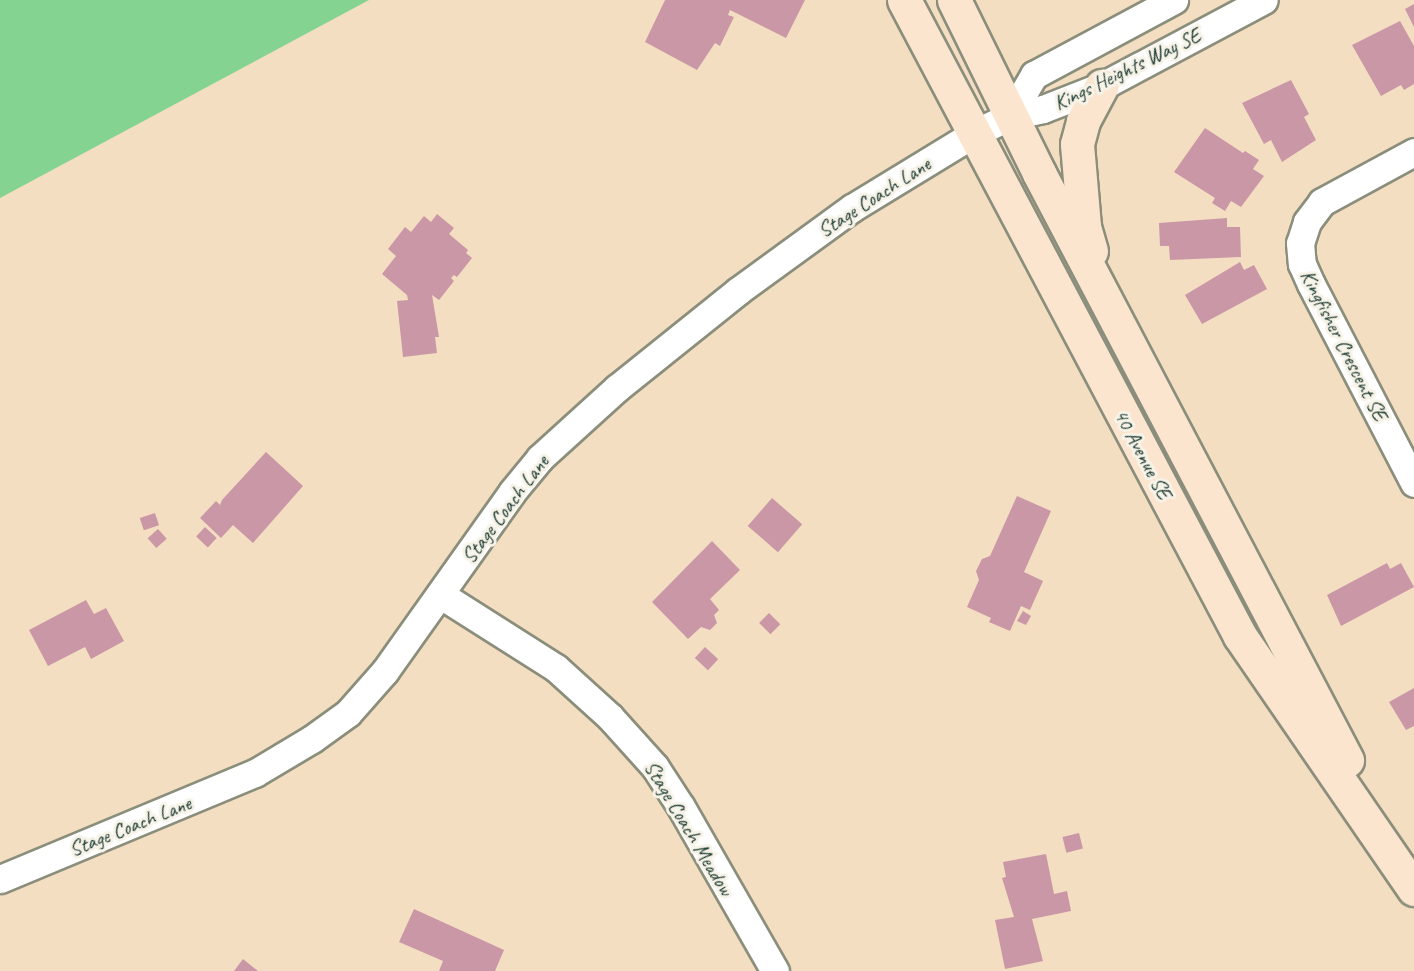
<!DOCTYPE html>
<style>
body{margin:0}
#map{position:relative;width:1414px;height:971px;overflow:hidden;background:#f4dec2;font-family:Caveat,sans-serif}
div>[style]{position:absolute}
.green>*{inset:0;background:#85d391}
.building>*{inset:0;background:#ca97a6;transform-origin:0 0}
.roads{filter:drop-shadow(2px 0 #8a8e7b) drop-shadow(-2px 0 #8a8e7b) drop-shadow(0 2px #8a8e7b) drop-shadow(0 -2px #8a8e7b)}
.street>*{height:27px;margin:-13.5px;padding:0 13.5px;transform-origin:13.5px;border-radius:13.5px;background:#fff}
.secondary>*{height:33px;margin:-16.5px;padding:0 16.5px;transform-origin:16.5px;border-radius:16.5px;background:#fbe5cf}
span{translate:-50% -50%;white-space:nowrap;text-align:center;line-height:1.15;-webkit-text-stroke:6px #f7f3e8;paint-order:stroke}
.street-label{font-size:21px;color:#1f3d34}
</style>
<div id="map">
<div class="green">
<i style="clip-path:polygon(0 0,369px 0,0 198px)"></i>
</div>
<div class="building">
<i style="clip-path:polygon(665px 0,805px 0,786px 38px,730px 10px,728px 15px,734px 17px,720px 46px,715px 43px,697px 70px,645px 42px)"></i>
<i style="clip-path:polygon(1414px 4px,1414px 27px,1405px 9px)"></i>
<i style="clip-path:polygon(1400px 21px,1414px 46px,1414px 84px,1404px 90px,1401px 85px,1381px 96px,1352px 45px)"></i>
<i style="clip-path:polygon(1291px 80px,1309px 114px,1304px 117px,1316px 140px,1282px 162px,1271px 140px,1264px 144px,1242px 103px)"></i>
<i style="clip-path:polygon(1205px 128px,1243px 153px,1245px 151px,1259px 160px,1253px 169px,1264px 176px,1241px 207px,1231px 201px,1225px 211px,1212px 203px,1215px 198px,1174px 172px)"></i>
<i style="clip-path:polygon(437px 214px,454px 228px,449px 234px,468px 250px,466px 253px,472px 258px,457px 277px,454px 275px,451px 278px,454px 281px,439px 300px,432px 295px,439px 337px,435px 337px,437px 353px,403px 357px,397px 301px,408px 300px,407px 295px,382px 274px,396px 256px,388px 249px,405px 227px,411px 232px,424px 216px,431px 222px)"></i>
<i style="clip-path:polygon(1227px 218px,1227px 227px,1240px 227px,1241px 257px,1170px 260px,1169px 246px,1160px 246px,1159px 223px)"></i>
<i style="clip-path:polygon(1240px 262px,1244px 270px,1254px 265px,1267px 289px,1202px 324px,1185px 295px)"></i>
<i style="clip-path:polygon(266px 452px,303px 486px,253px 543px,233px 525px,221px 538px,200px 518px,216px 501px,220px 505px,222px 500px)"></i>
<i style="clip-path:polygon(1017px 496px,1051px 511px,1024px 572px,1043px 581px,1030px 610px,1021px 606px,1010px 631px,989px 622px,991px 618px,967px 607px,979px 580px,976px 571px,982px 559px,990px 556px)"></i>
<i style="left:772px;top:498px;width:40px;height:37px;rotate:41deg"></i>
<i style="left:155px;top:513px;width:13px;height:16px;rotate:72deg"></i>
<i style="left:205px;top:527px;width:16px;height:13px;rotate:43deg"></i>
<i style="left:158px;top:529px;width:13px;height:14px;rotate:48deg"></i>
<i style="clip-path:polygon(712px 541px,740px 570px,710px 599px,719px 610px,714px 615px,717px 623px,710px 630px,701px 627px,688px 639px,652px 602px)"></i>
<i style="clip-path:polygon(1387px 563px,1390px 569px,1401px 563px,1414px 587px,1341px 626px,1327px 595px)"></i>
<i style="clip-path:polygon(86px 600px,94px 614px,106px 608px,124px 641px,91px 659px,85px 647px,48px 666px,29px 630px)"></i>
<i style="clip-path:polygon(1023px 611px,1031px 616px,1026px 625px,1017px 621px)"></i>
<i style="left:769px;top:613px;width:16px;height:14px;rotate:45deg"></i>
<i style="left:705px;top:647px;width:18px;height:15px;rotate:43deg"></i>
<i style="clip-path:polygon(1414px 688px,1414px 726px,1406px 730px,1389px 702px)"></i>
<i style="left:1079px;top:833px;width:16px;height:17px;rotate:76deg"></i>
<i style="clip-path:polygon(1046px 854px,1054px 894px,1067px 891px,1071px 911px,1032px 919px,1043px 961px,1005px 969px,995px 920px,1014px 917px,1002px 878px,1006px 877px,1003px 862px)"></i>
<i style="clip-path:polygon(414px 909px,504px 950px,495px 971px,439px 971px,443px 961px,399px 942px)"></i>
<i style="clip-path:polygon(243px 959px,258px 971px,234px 971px)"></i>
</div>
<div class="roads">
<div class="street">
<i style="left:1010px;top:116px;width:48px;rotate:-59.7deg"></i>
<i style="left:1034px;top:75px;width:159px;rotate:-28.2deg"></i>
<i style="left:1414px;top:152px;width:105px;rotate:151.5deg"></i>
<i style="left:1322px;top:202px;width:25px;rotate:127deg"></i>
<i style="left:1307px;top:222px;width:22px;rotate:108deg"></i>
<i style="left:1300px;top:243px;width:21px;rotate:85deg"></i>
<i style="left:1302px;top:264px;width:22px;rotate:66deg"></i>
<i style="left:1311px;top:284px;width:224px;rotate:62.6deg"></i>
<i style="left:441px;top:595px;width:136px;rotate:32.4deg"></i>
<i style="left:556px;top:668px;width:73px;rotate:42.2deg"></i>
<i style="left:610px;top:717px;width:67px;rotate:48deg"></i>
<i style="left:655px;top:767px;width:48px;rotate:57deg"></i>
<i style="left:681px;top:807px;width:189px;rotate:60.2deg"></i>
<i style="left:0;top:879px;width:276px;rotate:-22.6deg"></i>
<i style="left:255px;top:773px;width:66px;rotate:-30.8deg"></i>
<i style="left:312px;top:739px;width:44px;rotate:-35.8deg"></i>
<i style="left:348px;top:713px;width:56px;rotate:-48.6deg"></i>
<i style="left:385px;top:671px;width:219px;rotate:-54.6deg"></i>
<i style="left:512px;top:492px;width:44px;rotate:-50.5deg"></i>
<i style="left:540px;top:458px;width:104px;rotate:-42.3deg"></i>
<i style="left:617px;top:388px;width:155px;rotate:-38.7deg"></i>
<i style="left:738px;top:291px;width:141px;rotate:-36.1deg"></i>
<i style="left:852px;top:208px;width:142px;rotate:-31.4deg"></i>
<i style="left:973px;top:134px;width:41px;rotate:-25.9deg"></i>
<i style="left:1010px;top:116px;width:34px;rotate:-12deg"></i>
<i style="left:1043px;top:109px;width:63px;rotate:-21.3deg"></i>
<i style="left:1102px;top:86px;width:183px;rotate:-28deg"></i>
</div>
<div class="secondary">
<i style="left:904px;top:0;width:719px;rotate:62.15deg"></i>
<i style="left:1240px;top:636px;width:307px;rotate:55.5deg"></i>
<i style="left:954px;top:0;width:193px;rotate:63.8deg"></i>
<i style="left:1039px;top:173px;width:663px;rotate:62.31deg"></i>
<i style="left:1091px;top:251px;width:26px;rotate:-106deg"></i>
<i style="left:1084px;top:226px;width:82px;rotate:-94.9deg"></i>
<i style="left:1077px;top:144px;width:24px;rotate:-75deg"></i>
<i style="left:1083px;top:121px;width:40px;rotate:-62deg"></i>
</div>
</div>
<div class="street-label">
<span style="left:1127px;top:69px;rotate:-26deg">Kings Heights Way SE</span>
<span style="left:874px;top:197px;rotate:-33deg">Stage Coach Lane</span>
<span style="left:1344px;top:345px;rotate:63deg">Kingfisher Crescent SE</span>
<span style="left:1143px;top:454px;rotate:62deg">40 Avenue SE</span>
<span style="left:505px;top:509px;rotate:-53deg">Stage Coach Lane</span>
<span style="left:130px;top:826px;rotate:-22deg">Stage Coach Lane</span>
<span style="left:689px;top:828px;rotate:59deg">Stage Coach Meadow</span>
</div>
</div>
